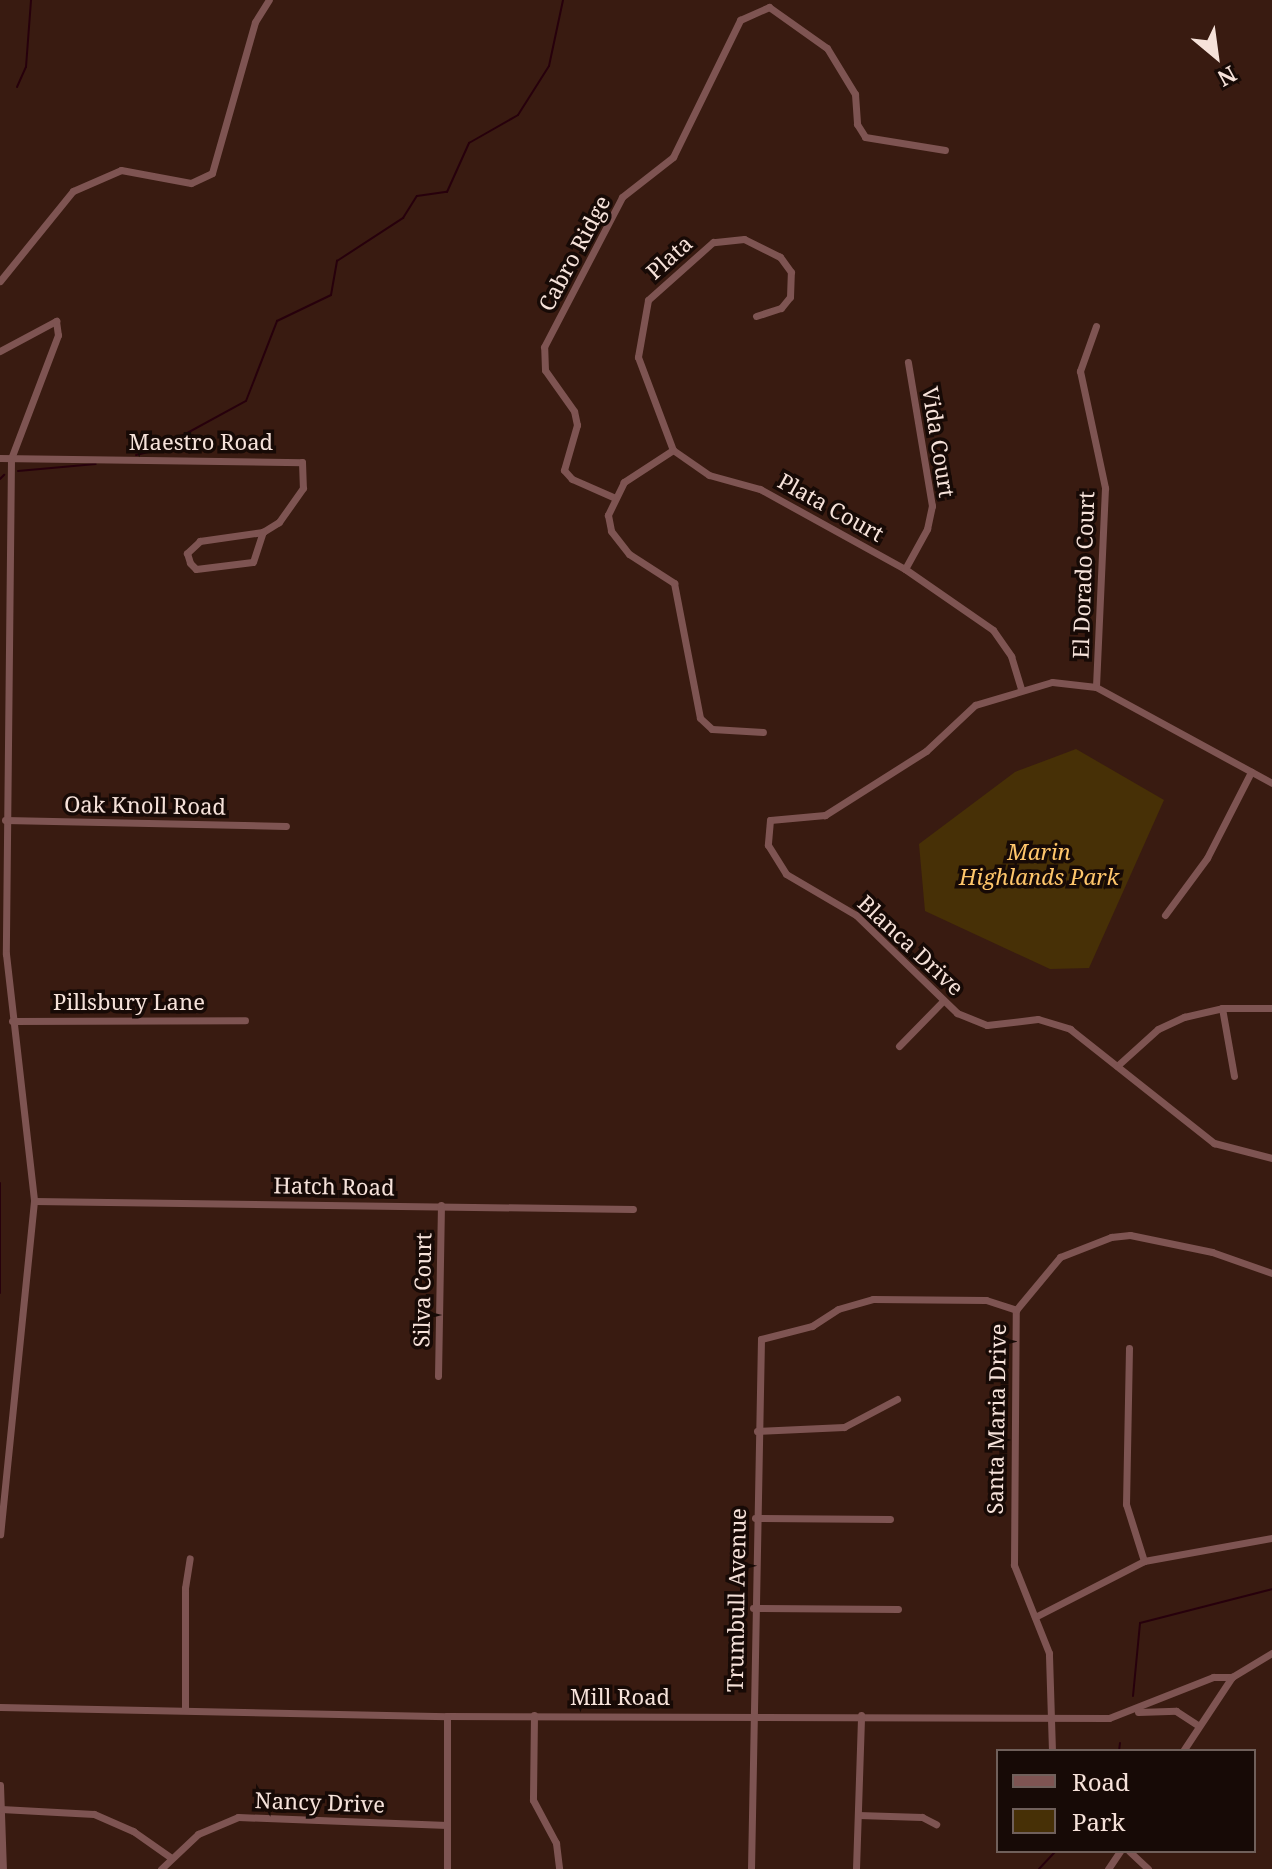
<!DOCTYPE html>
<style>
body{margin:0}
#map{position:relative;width:1272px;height:1869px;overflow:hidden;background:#391b11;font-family:"Noto Serif",serif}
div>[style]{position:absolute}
.green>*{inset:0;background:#473006}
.stream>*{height:2px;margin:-1px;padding:0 1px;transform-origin:1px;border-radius:1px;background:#27000c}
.street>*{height:7px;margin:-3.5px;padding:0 3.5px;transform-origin:3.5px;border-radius:3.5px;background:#7e5452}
span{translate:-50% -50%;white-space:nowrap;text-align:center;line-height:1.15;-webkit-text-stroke:7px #170a06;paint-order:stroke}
.street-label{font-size:22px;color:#f6e2da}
.park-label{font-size:22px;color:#ffc66b;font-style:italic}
.legend{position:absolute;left:996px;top:1749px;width:260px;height:104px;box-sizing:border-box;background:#170a06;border:2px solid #70605b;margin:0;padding:10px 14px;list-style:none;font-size:24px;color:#f6e2da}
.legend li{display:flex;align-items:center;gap:16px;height:40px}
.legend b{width:40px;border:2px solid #70605b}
.north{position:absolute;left:1176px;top:16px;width:80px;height:80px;-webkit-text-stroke:6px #170a06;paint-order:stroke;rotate:151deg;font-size:22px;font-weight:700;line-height:32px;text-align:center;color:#f6e2da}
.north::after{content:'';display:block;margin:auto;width:28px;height:36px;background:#f6e2da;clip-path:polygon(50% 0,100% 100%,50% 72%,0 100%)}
</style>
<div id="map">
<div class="green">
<i style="clip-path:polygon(1076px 749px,1164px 800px,1089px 968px,1050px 969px,925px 911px,919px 844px,1015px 772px)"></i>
</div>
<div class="stream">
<i style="left:17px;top:87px;width:22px;rotate:-66deg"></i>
<i style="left:26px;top:67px;width:67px;rotate:-85.7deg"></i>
<i style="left:136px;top:455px;width:21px;rotate:-14deg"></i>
<i style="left:156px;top:450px;width:102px;rotate:-28.6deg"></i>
<i style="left:246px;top:401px;width:86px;rotate:-68.8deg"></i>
<i style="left:277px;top:321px;width:60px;rotate:-25.7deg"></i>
<i style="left:331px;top:295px;width:35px;rotate:-80deg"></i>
<i style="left:337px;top:261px;width:79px;rotate:-33.1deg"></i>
<i style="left:403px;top:218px;width:26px;rotate:-58deg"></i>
<i style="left:417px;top:196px;width:30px;rotate:-8deg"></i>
<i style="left:447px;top:192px;width:54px;rotate:-65.8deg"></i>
<i style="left:469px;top:143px;width:56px;rotate:-29.7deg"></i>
<i style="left:518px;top:115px;width:58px;rotate:-57.7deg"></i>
<i style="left:549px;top:66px;width:67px;rotate:-78deg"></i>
<i style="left:18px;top:471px;width:78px;rotate:-5.1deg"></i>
<i style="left:0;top:479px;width:6px;rotate:-45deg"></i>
<i style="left:0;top:1183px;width:110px;rotate:90deg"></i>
<i style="left:1133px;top:1696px;width:73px;rotate:-84.5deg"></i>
<i style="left:1140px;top:1623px;width:136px;rotate:-14.4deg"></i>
<i style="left:1119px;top:1751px;width:8px;rotate:-83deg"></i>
<i style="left:1039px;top:1869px;width:25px;rotate:-47deg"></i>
</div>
<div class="street">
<i style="left:0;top:281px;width:116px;rotate:-51deg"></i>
<i style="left:73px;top:191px;width:52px;rotate:-23.6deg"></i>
<i style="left:121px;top:170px;width:71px;rotate:10.5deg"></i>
<i style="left:191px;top:183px;width:23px;rotate:-25deg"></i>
<i style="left:212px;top:173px;width:157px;rotate:-74.1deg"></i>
<i style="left:255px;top:22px;width:26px;rotate:-58deg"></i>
<i style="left:756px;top:316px;width:26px;rotate:-18deg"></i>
<i style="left:781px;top:308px;width:14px;rotate:-51deg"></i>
<i style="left:790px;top:297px;width:25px;rotate:-88deg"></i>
<i style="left:791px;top:272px;width:19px;rotate:-126deg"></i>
<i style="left:780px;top:257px;width:40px;rotate:-153.4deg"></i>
<i style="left:744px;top:239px;width:31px;rotate:174deg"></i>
<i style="left:713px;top:242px;width:87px;rotate:138.3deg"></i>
<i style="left:648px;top:300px;width:58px;rotate:100deg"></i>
<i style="left:638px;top:357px;width:99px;rotate:69.4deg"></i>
<i style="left:673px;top:450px;width:44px;rotate:34.8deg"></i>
<i style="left:709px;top:475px;width:53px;rotate:15.4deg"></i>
<i style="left:760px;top:489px;width:166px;rotate:28.9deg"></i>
<i style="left:905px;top:569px;width:107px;rotate:34.7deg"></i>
<i style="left:993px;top:630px;width:32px;rotate:55deg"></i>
<i style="left:1011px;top:656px;width:34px;rotate:73deg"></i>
<i style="left:1096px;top:326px;width:48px;rotate:109.6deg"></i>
<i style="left:1080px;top:371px;width:120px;rotate:77.9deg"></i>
<i style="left:1105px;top:488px;width:199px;rotate:92.6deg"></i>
<i style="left:0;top:351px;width:64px;rotate:-28.2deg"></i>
<i style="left:56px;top:321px;width:14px;rotate:82deg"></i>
<i style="left:58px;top:335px;width:133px;rotate:110.8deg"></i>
<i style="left:11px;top:459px;width:495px;rotate:90.6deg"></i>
<i style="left:6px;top:954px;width:249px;rotate:83.5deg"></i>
<i style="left:34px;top:1201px;width:335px;rotate:95.8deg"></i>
<i style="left:673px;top:450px;width:59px;rotate:146.9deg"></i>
<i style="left:624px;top:482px;width:37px;rotate:116deg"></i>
<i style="left:608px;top:515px;width:16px;rotate:79deg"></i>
<i style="left:611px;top:531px;width:29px;rotate:52deg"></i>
<i style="left:629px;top:554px;width:54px;rotate:32.8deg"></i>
<i style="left:674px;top:583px;width:137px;rotate:79.1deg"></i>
<i style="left:700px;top:718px;width:16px;rotate:43deg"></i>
<i style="left:712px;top:729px;width:51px;rotate:3.4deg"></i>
<i style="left:0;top:458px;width:302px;rotate:0.8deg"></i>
<i style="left:302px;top:462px;width:26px;rotate:88deg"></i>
<i style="left:303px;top:488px;width:42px;rotate:125.2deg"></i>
<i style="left:279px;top:522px;width:19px;rotate:148deg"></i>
<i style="left:263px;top:532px;width:64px;rotate:171.9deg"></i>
<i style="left:200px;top:541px;width:18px;rotate:137deg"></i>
<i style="left:187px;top:553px;width:10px;rotate:73deg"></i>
<i style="left:190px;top:563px;width:8px;rotate:45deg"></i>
<i style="left:196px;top:569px;width:57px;rotate:-7deg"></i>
<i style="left:253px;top:562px;width:32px;rotate:-72deg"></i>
<i style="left:613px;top:497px;width:45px;rotate:-156.3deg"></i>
<i style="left:572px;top:479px;width:12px;rotate:-132deg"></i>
<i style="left:564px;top:470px;width:47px;rotate:-73.9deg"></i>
<i style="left:577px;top:425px;width:14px;rotate:-102deg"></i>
<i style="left:574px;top:411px;width:50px;rotate:-125.3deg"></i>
<i style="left:545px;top:370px;width:23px;rotate:-92deg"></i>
<i style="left:544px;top:347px;width:169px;rotate:-62.5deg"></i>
<i style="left:622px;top:197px;width:65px;rotate:-38.1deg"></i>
<i style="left:673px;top:157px;width:153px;rotate:-63.9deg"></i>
<i style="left:740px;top:20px;width:32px;rotate:-24deg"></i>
<i style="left:769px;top:7px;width:71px;rotate:35.3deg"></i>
<i style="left:827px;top:48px;width:54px;rotate:58.7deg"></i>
<i style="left:855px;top:94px;width:30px;rotate:86deg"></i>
<i style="left:857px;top:124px;width:15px;rotate:58deg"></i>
<i style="left:865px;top:137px;width:81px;rotate:9.2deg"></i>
<i style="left:905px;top:569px;width:46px;rotate:-61.2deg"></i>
<i style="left:927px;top:529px;width:24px;rotate:-78deg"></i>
<i style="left:932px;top:506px;width:146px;rotate:-99.5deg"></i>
<i style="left:1272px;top:783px;width:200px;rotate:-151.4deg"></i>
<i style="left:1096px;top:687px;width:44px;rotate:-173.5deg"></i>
<i style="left:1052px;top:682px;width:80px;rotate:163.4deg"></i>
<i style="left:975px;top:705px;width:67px;rotate:136.8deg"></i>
<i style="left:926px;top:751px;width:120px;rotate:147.6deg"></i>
<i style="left:825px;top:815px;width:55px;rotate:174.8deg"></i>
<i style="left:770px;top:820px;width:25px;rotate:95deg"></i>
<i style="left:768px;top:845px;width:34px;rotate:58deg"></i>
<i style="left:786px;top:874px;width:81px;rotate:30.4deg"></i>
<i style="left:856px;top:915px;width:141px;rotate:44.1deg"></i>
<i style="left:957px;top:1013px;width:32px;rotate:22deg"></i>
<i style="left:987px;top:1025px;width:51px;rotate:-6.7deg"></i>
<i style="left:1038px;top:1019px;width:34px;rotate:17deg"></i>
<i style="left:1070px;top:1029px;width:184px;rotate:38.4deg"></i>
<i style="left:1214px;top:1143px;width:60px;rotate:14.5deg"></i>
<i style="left:5px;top:820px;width:281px;rotate:1.2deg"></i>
<i style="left:1165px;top:915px;width:71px;rotate:-53.6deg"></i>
<i style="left:1207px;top:858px;width:97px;rotate:-62.9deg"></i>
<i style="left:1222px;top:1008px;width:69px;rotate:80deg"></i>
<i style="left:12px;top:1021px;width:233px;rotate:-0.2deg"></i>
<i style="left:899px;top:1046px;width:62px;rotate:-45.7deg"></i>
<i style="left:1117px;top:1066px;width:55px;rotate:-42.1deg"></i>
<i style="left:1158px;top:1029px;width:29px;rotate:-25deg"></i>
<i style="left:1184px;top:1017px;width:39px;rotate:-13deg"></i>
<i style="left:1222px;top:1008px;width:50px"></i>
<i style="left:34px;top:1201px;width:599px;rotate:0.77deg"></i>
<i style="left:1129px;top:1348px;width:156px;rotate:91.1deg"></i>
<i style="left:1126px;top:1504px;width:60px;rotate:72.5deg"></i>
<i style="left:438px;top:1376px;width:171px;rotate:-89deg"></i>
<i style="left:757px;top:1431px;width:87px;rotate:-2.6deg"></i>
<i style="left:844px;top:1427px;width:60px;rotate:-27.8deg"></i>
<i style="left:755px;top:1518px;width:135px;rotate:0.4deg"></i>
<i style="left:753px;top:1608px;width:145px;rotate:0.4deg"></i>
<i style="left:1035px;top:1617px;width:123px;rotate:-27.2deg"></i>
<i style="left:1144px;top:1561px;width:130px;rotate:-10.2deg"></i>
<i style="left:0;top:1707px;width:447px;rotate:1.2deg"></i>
<i style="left:447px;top:1716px;width:662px;rotate:0.17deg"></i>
<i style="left:1109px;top:1718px;width:112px;rotate:-21.5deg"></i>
<i style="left:1213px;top:1677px;width:19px"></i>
<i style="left:185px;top:1710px;width:122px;rotate:-90deg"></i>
<i style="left:185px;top:1588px;width:30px;rotate:-81deg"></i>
<i style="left:1138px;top:1712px;width:38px;rotate:-2deg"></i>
<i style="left:1176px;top:1711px;width:27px;rotate:33deg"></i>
<i style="left:534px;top:1715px;width:85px;rotate:90.7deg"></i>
<i style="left:533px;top:1800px;width:49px;rotate:61.9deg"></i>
<i style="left:556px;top:1843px;width:26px;rotate:83deg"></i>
<i style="left:447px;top:1716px;width:153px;rotate:90deg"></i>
<i style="left:1052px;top:1751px;width:98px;rotate:-91.8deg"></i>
<i style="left:1049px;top:1653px;width:95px;rotate:-111.7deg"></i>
<i style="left:1014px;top:1565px;width:255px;rotate:-89.6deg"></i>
<i style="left:1016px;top:1310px;width:69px;rotate:-50.3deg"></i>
<i style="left:1060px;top:1257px;width:55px;rotate:-21.4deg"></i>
<i style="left:1111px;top:1237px;width:19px;rotate:-6deg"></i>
<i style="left:1130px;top:1235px;width:84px;rotate:11.7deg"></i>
<i style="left:1212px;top:1252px;width:64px;rotate:19.3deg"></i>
<i style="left:1183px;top:1751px;width:89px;rotate:-56.5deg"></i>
<i style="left:1232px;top:1677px;width:47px;rotate:-31deg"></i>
<i style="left:0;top:1785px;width:84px;rotate:88deg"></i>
<i style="left:1px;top:1809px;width:93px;rotate:3.1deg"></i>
<i style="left:94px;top:1814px;width:43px;rotate:23.6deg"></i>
<i style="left:133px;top:1831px;width:45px;rotate:35.1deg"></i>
<i style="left:858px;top:1815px;width:64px;rotate:1.8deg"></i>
<i style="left:922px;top:1817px;width:16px;rotate:27deg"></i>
<i style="left:1129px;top:1851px;width:26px;rotate:43deg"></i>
<i style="left:161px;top:1869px;width:51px;rotate:-43.4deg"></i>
<i style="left:198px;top:1834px;width:43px;rotate:-23deg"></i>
<i style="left:238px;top:1817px;width:209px;rotate:2.2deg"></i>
<i style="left:751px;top:1869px;width:530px;rotate:-88.92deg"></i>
<i style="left:761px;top:1339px;width:53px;rotate:-14.3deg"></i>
<i style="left:812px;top:1326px;width:31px;rotate:-33deg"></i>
<i style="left:838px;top:1309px;width:36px;rotate:-16deg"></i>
<i style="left:873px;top:1299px;width:113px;rotate:0.5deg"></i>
<i style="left:986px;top:1300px;width:32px;rotate:18deg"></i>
<i style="left:856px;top:1869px;width:154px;rotate:-88.1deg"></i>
<i style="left:1108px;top:1869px;width:22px;rotate:-56deg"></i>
</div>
<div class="street-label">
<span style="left:574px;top:253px;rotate:-62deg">Cabro Ridge</span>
<span style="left:669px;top:257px;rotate:-42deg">Plata</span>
<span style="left:201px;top:442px">Maestro Road</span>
<span style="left:939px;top:442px;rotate:81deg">Vida Court</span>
<span style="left:831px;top:507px;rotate:29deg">Plata Court</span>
<span style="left:1083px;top:575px;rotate:-88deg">El Dorado Court</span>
<span style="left:145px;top:805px;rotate:1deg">Oak Knoll Road</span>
<span style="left:911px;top:945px;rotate:43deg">Blanca Drive</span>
<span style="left:129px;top:1002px">Pillsbury Lane</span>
<span style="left:334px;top:1186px;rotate:1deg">Hatch Road</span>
<span style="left:422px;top:1290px;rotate:-89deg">Silva Court</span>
<span style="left:996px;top:1419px;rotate:-89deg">Santa Maria Drive</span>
<span style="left:736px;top:1600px;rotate:-89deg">Trumbull Avenue</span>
<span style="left:620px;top:1697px">Mill Road</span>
<span style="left:320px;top:1802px;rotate:2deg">Nancy Drive</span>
</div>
<div class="park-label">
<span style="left:1039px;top:864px">Marin<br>Highlands Park</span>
</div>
<ul class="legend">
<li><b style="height:10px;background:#7e5452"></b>Road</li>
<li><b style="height:22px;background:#473006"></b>Park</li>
</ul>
<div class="north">N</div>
</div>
